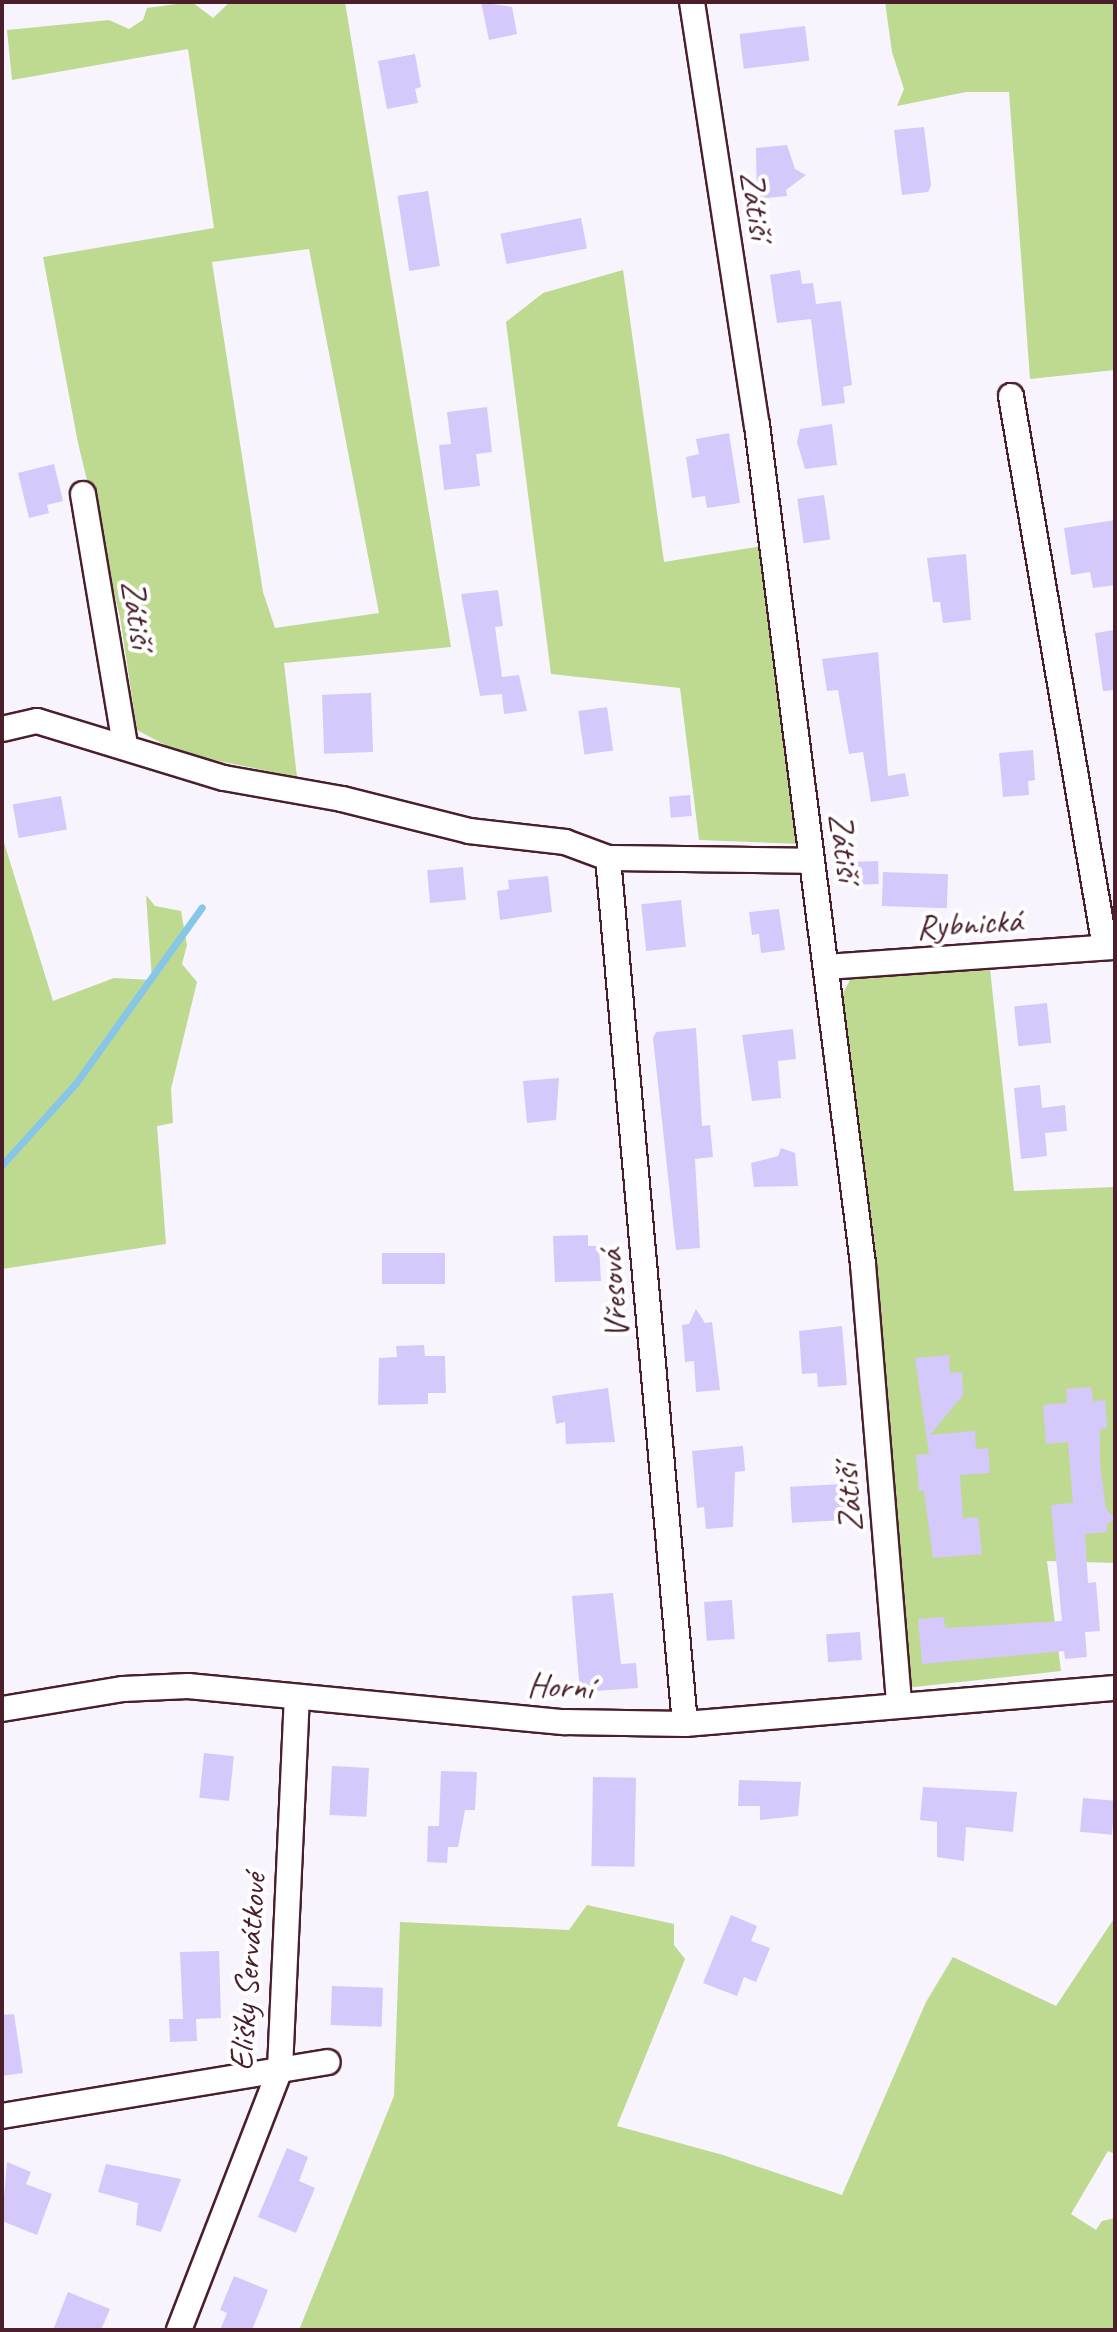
<!DOCTYPE html>
<meta charset="utf-8">
<style>
body{margin:0}
#map{position:relative;width:1117px;height:2332px;overflow:hidden;background:#f7f4fe;font-family:Caveat,sans-serif}
div>[style]{position:absolute}
.green>*{inset:0;background:#bed990}
.stream>*{height:7px;margin:-3.5px;padding:0 3.5px;transform-origin:3.5px;border-radius:3.5px;background:#87c6e7}
.building>*{inset:0;background:#d5c9fb;transform-origin:0 0}
.roads{filter:drop-shadow(2px 0 #4a1f2b) drop-shadow(-2px 0 #4a1f2b) drop-shadow(0 2px #4a1f2b) drop-shadow(0 -2px #4a1f2b)}
.minor>*{height:24px;margin:-12px;padding:0 12px;transform-origin:12px;border-radius:12px;background:#fff}
span{translate:-50% -50%;white-space:nowrap;text-align:center;line-height:1.15;-webkit-text-stroke:8px #fff;paint-order:stroke}
.street-label{font-size:34px;color:#4a1f2b}
.frame{position:absolute;inset:0;border:4px solid #4a1f2b;pointer-events:none}
</style>
<div id="map">
<div class="green">
<i style="clip-path:polygon(evenodd,192px 2px,213px 18px,230px 2px,345px 2px,451px 647px,284px 663px,297px 777px,180px 753px,137px 730px,120px 617px,78px 443px,43px 257px,214px 228px,188px 49px,12px 80px,7px 30px,109px 20px,129px 29px,143px 20px,147px 8px,192px 2px,309px 249px,379px 613px,275px 628px,263px 592px,212px 262px,309px 249px)"></i>
<i style="clip-path:polygon(885px 2px,1115px 2px,1115px 370px,1030px 379px,1009px 92px,966px 92px,897px 106px,904px 89px,892px 52px)"></i>
<i style="clip-path:polygon(623px 270px,664px 562px,762px 546px,803px 844px,699px 840px,680px 688px,551px 674px,506px 322px,543px 293px)"></i>
<i style="clip-path:polygon(2px 836px,53px 1001px,114px 978px,152px 980px,146px 895px,155px 906px,181px 911px,187px 945px,182px 964px,197px 982px,171px 1089px,173px 1123px,157px 1126px,166px 1244px,2px 1269px)"></i>
<i style="clip-path:polygon(989px 960px,1014px 1191px,1115px 1187px,1115px 1563px,1047px 1561px,1061px 1671px,905px 1688px,841px 997px,850px 980px,877px 970px)"></i>
<i style="clip-path:polygon(587px 1905px,674px 1924px,674px 1945px,685px 1959px,617px 2126px,723px 2155px,842px 2195px,926px 2002px,953px 1957px,1056px 2006px,1115px 1917px,1115px 2154px,1108px 2151px,1071px 2214px,1096px 2230px,1102px 2221px,1115px 2218px,1115px 2330px,299px 2330px,394px 2096px,400px 1922px,569px 1930px)"></i>
</div>
<div class="stream">
<i style="left:2px;top:1165px;width:110px;rotate:-47.9deg"></i>
<i style="left:76px;top:1083px;width:216px;rotate:-54.4deg"></i>
</div>
<div class="building">
<i style="clip-path:polygon(481px 2px,512px 7px,517px 34px,489px 40px)"></i>
<i style="left:805px;top:26px;width:35px;height:66px;rotate:83deg"></i>
<i style="clip-path:polygon(415px 54px,421px 87px,415px 89px,418px 103px,387px 109px,378px 61px)"></i>
<i style="clip-path:polygon(924px 127px,931px 185px,928px 192px,902px 195px,894px 130px)"></i>
<i style="clip-path:polygon(787px 145px,795px 169px,806px 175px,786px 190px,787px 196px,757px 199px,756px 148px)"></i>
<i style="left:428px;top:191px;width:76px;height:31px;rotate:81deg"></i>
<i style="left:581px;top:218px;width:31px;height:82px;rotate:79deg"></i>
<i style="clip-path:polygon(800px 270px,802px 284px,813px 283px,816px 304px,841px 301px,852px 385px,843px 387px,845px 403px,822px 406px,811px 319px,777px 323px,770px 275px)"></i>
<i style="clip-path:polygon(487px 407px,492px 452px,476px 454px,480px 486px,444px 490px,439px 445px,451px 444px,447px 412px)"></i>
<i style="clip-path:polygon(832px 424px,837px 465px,805px 469px,797px 442px,800px 429px)"></i>
<i style="clip-path:polygon(729px 433px,740px 503px,707px 508px,705px 496px,692px 498px,686px 457px,699px 454px,696px 439px)"></i>
<i style="clip-path:polygon(54px 464px,63px 501px,47px 505px,49px 513px,29px 518px,18px 473px)"></i>
<i style="left:824px;top:495px;width:45px;height:27px;rotate:82deg"></i>
<i style="clip-path:polygon(1115px 520px,1115px 585px,1093px 588px,1090px 572px,1071px 575px,1064px 528px)"></i>
<i style="clip-path:polygon(966px 554px,971px 620px,943px 623px,940px 602px,933px 602px,927px 558px)"></i>
<i style="clip-path:polygon(498px 590px,503px 626px,495px 627px,502px 677px,519px 675px,527px 711px,504px 714px,502px 694px,480px 696px,461px 594px)"></i>
<i style="clip-path:polygon(1115px 630px,1115px 690px,1103px 691px,1095px 633px)"></i>
<i style="clip-path:polygon(878px 652px,888px 776px,905px 773px,909px 796px,871px 802px,863px 752px,849px 754px,838px 690px,827px 691px,822px 659px)"></i>
<i style="left:371px;top:693px;width:59px;height:49px;rotate:88deg"></i>
<i style="left:607px;top:707px;width:44px;height:29px;rotate:82deg"></i>
<i style="clip-path:polygon(1033px 750px,1035px 780px,1028px 781px,1029px 795px,1003px 797px,999px 753px)"></i>
<i style="left:690px;top:795px;width:21px;height:21px;rotate:85deg"></i>
<i style="left:61px;top:796px;width:34px;height:49px;rotate:80deg"></i>
<i style="left:878px;top:861px;width:23px;height:28px;rotate:88deg"></i>
<i style="left:463px;top:867px;width:33px;height:36px;rotate:85deg"></i>
<i style="left:883px;top:872px;width:65px;height:34px;rotate:2deg"></i>
<i style="clip-path:polygon(548px 876px,552px 912px,500px 920px,497px 891px,509px 889px,508px 880px)"></i>
<i style="left:681px;top:900px;width:47px;height:40px;rotate:84deg"></i>
<i style="clip-path:polygon(779px 909px,785px 950px,761px 953px,759px 934px,752px 935px,749px 912px)"></i>
<i style="left:1047px;top:1003px;width:40px;height:33px;rotate:84deg"></i>
<i style="clip-path:polygon(696px 1028px,702px 1126px,710px 1125px,713px 1157px,695px 1159px,700px 1248px,676px 1250px,653px 1038px,656px 1032px)"></i>
<i style="clip-path:polygon(793px 1029px,796px 1059px,778px 1061px,781px 1098px,752px 1101px,742px 1035px)"></i>
<i style="clip-path:polygon(559px 1078px,556px 1120px,527px 1123px,523px 1081px)"></i>
<i style="clip-path:polygon(1040px 1085px,1042px 1108px,1065px 1105px,1067px 1131px,1045px 1133px,1047px 1156px,1021px 1159px,1014px 1088px)"></i>
<i style="clip-path:polygon(781px 1148px,795px 1153px,798px 1186px,754px 1187px,751px 1163px,778px 1156px)"></i>
<i style="clip-path:polygon(588px 1235px,588px 1246px,599px 1246px,601px 1281px,555px 1282px,553px 1236px)"></i>
<i style="left:382px;top:1253px;width:63px;height:31px"></i>
<i style="clip-path:polygon(696px 1309px,705px 1323px,712px 1322px,720px 1390px,696px 1392px,694px 1361px,685px 1362px,682px 1325px,689px 1324px)"></i>
<i style="clip-path:polygon(842px 1326px,847px 1385px,818px 1387px,817px 1373px,802px 1374px,799px 1331px)"></i>
<i style="clip-path:polygon(424px 1345px,425px 1356px,445px 1356px,446px 1393px,428px 1393px,428px 1404px,378px 1405px,379px 1358px,397px 1357px,396px 1346px)"></i>
<i style="clip-path:polygon(949px 1355px,950px 1373px,962px 1372px,963px 1395px,930px 1435px,975px 1431px,976px 1449px,988px 1448px,990px 1473px,960px 1475px,963px 1518px,978px 1517px,982px 1554px,933px 1558px,924px 1491px,919px 1491px,916px 1455px,929px 1454px,915px 1358px)"></i>
<i style="clip-path:polygon(1091px 1387px,1093px 1401px,1105px 1400px,1107px 1428px,1100px 1429px,1100px 1464px,1106px 1509px,1115px 1518px,1107px 1525px,1107px 1532px,1085px 1534px,1088px 1583px,1096px 1582px,1100px 1631px,1085px 1632px,1087px 1657px,1065px 1659px,1064px 1651px,922px 1664px,918px 1619px,944px 1617px,945px 1628px,1062px 1621px,1051px 1505px,1073px 1503px,1068px 1442px,1046px 1444px,1043px 1405px,1067px 1403px,1066px 1389px)"></i>
<i style="clip-path:polygon(608px 1388px,615px 1442px,566px 1444px,565px 1422px,556px 1424px,552px 1396px)"></i>
<i style="clip-path:polygon(743px 1446px,745px 1471px,735px 1472px,733px 1527px,706px 1529px,704px 1507px,697px 1508px,692px 1451px)"></i>
<i style="left:844px;top:1484px;width:36px;height:54px;rotate:87deg"></i>
<i style="clip-path:polygon(613px 1593px,621px 1664px,636px 1663px,638px 1688px,580px 1692px,572px 1596px)"></i>
<i style="left:732px;top:1600px;width:39px;height:28px;rotate:86deg"></i>
<i style="left:860px;top:1632px;width:28px;height:34px;rotate:86deg"></i>
<i style="left:204px;top:1753px;width:30px;height:45px;rotate:6deg"></i>
<i style="left:332px;top:1766px;width:37px;height:49px;rotate:3deg"></i>
<i style="clip-path:polygon(441px 1771px,477px 1772px,475px 1810px,465px 1810px,458px 1847px,448px 1847px,447px 1863px,427px 1862px,428px 1826px,439px 1826px)"></i>
<i style="left:593px;top:1777px;width:43px;height:89px;rotate:1deg"></i>
<i style="clip-path:polygon(739px 1780px,801px 1782px,798px 1816px,760px 1820px,760px 1806px,738px 1806px)"></i>
<i style="clip-path:polygon(923px 1787px,1017px 1792px,1013px 1832px,966px 1827px,964px 1861px,937px 1857px,937px 1822px,920px 1820px)"></i>
<i style="left:1083px;top:1798px;width:32px;height:34px;rotate:5deg"></i>
<i style="clip-path:polygon(731px 1915px,757px 1926px,751px 1941px,770px 1948px,756px 1982px,744px 1977px,737px 1996px,703px 1983px)"></i>
<i style="clip-path:polygon(219px 1951px,221px 2018px,196px 2019px,197px 2041px,170px 2042px,169px 2019px,183px 2019px,180px 1952px)"></i>
<i style="left:332px;top:1986px;width:51px;height:39px;rotate:2deg"></i>
<i style="clip-path:polygon(14px 2014px,23px 2073px,2px 2076px,2px 2015px)"></i>
<i style="clip-path:polygon(287px 2148px,308px 2157px,299px 2181px,315px 2188px,296px 2233px,258px 2217px)"></i>
<i style="clip-path:polygon(7px 2162px,31px 2172px,26px 2184px,52px 2194px,37px 2235px,2px 2221px)"></i>
<i style="clip-path:polygon(106px 2164px,181px 2179px,161px 2232px,136px 2225px,138px 2203px,98px 2192px)"></i>
<i style="clip-path:polygon(234px 2276px,268px 2290px,252px 2330px,220px 2330px,227px 2313px,220px 2310px)"></i>
<i style="clip-path:polygon(68px 2292px,110px 2309px,101px 2330px,53px 2330px)"></i>
</div>
<div class="roads">
<div class="minor">
<i style="left:692px;top:2px;width:428px;rotate:81.3deg"></i>
<i style="left:757px;top:425px;width:846px;rotate:82.8deg"></i>
<i style="left:863px;top:1264px;width:442px;rotate:85.3deg"></i>
<i style="left:1011px;top:396px;width:559px;rotate:80.32deg"></i>
<i style="left:83px;top:494px;width:255px;rotate:80.5deg"></i>
<i style="left:2px;top:729px;width:36px;rotate:-13deg"></i>
<i style="left:37px;top:721px;width:195px;rotate:17deg"></i>
<i style="left:224px;top:778px;width:120px;rotate:10.1deg"></i>
<i style="left:342px;top:799px;width:131px;rotate:14.1deg"></i>
<i style="left:469px;top:831px;width:97px;rotate:6.5deg"></i>
<i style="left:565px;top:842px;width:46px;rotate:20.4deg"></i>
<i style="left:608px;top:858px;width:204px;rotate:0.8deg"></i>
<i style="left:608px;top:858px;width:869px;rotate:84.92deg"></i>
<i style="left:827px;top:967px;width:289px;rotate:-4deg"></i>
<i style="left:2px;top:1709px;width:123px;rotate:-9.4deg"></i>
<i style="left:123px;top:1689px;width:65px;rotate:-2.6deg"></i>
<i style="left:188px;top:1686px;width:379px;rotate:5.5deg"></i>
<i style="left:565px;top:1722px;width:120px;rotate:1deg"></i>
<i style="left:685px;top:1724px;width:432px;rotate:-4.8deg"></i>
<i style="left:2px;top:2116px;width:330px;rotate:-9.4deg"></i>
<i style="left:179px;top:2330px;width:280px;rotate:-68.8deg"></i>
<i style="left:280px;top:2069px;width:370px;rotate:-87.4deg"></i>
</div>
</div>
<div class="street-label">
<span style="left:757px;top:205px;rotate:81deg">Zátiší</span>
<span style="left:138px;top:614px;rotate:81deg">Zátiší</span>
<span style="left:845px;top:847px;rotate:82deg">Zátiší</span>
<span style="left:969px;top:923px;rotate:-4deg">Rybnická</span>
<span style="left:613px;top:1294px;rotate:-95deg">Vřesová</span>
<span style="left:848px;top:1498px;rotate:-95deg">Zátiší</span>
<span style="left:560px;top:1686px;rotate:3deg">Horní</span>
<span style="left:247px;top:1972px;rotate:-86deg">Elišky Servátkové</span>
</div>
<div class="frame"></div>
</div>
